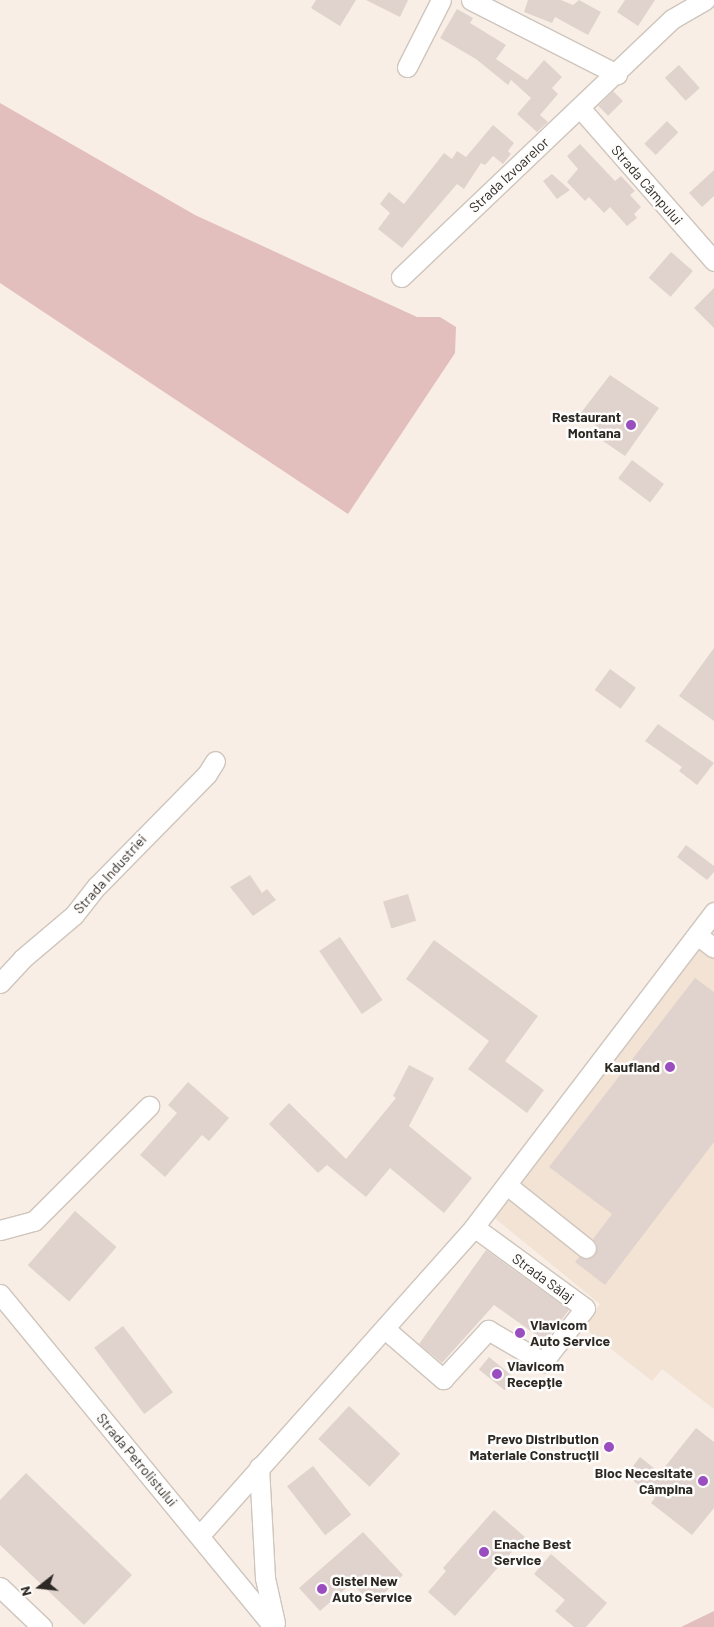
<!DOCTYPE html>
<meta charset="utf-8">
<style>
body{margin:0}
#map{position:relative;width:714px;height:1627px;overflow:hidden;background:#f8eee6;font-family:Barlow,sans-serif}
div>[style]{position:absolute}
.built>*{inset:0;background:#f2e3d4}
.green>*{inset:0;background:#e2bebc}
.building>*{inset:0;background:#e0d3ce;transform-origin:0 0}
.roads{filter:drop-shadow(1px 0 #cec5bc) drop-shadow(-1px 0 #cec5bc) drop-shadow(0 1px #cec5bc) drop-shadow(0 -1px #cec5bc)}
.minor>*{height:19px;margin:-9.5px;padding:0 9.5px;transform-origin:9.5px;border-radius:9.5px;background:#fff}
.dots>*{width:14px;height:14px;translate:-50% -50%;box-sizing:border-box;border:2px solid #fffdfb;border-radius:50%}
span{translate:-50% -50%;white-space:nowrap;text-align:center;line-height:1.15;-webkit-text-stroke:5px #fffdfb;paint-order:stroke}
.street-label{font-size:14px;color:#2c2925}
.poi-label{font-size:14px;color:#2c2925;font-weight:700}
.right{translate:-100% -50%;text-align:right}
.left{translate:0 -50%;text-align:left}
.north{position:absolute;left:15px;top:1562px;width:50px;height:50px;-webkit-text-stroke:4px #fffdfb;paint-order:stroke;rotate:254deg;font-size:14px;font-weight:700;line-height:20px;text-align:center;color:#2c2925}
.north::after{content:'';display:block;margin:auto;width:18px;height:22px;background:#2c2925;clip-path:polygon(50% 0,100% 100%,50% 72%,0 100%)}
</style>
<div id="map">
<div class="built">
<i style="clip-path:polygon(697px 935px,714px 948px,714px 1409px,662px 1369px,652px 1381px,583px 1327px,600px 1304px,486px 1211px)"></i>
</div>
<div class="green">
<i style="clip-path:polygon(0 103px,195px 215px,417px 317px,440px 317px,456px 327px,455px 353px,348px 514px,0 283px)"></i>
<i style="clip-path:polygon(714px 1611px,714px 1627px,681px 1627px)"></i>
</div>
<div class="building">
<i style="clip-path:polygon(316px 0,356px 0,340px 26px,311px 8px)"></i>
<i style="clip-path:polygon(366px 0,408px 0,400px 17px)"></i>
<i style="clip-path:polygon(528px 0,561px 0,573px 5px,579px 0,601px 12px,588px 35px,555px 17px,552px 23px,524px 12px)"></i>
<i style="clip-path:polygon(625px 0,655px 0,638px 26px,617px 12px)"></i>
<i style="clip-path:polygon(457px 9px,473px 18px,470px 23px,506px 45px,496px 59px,527px 80px,544px 60px,562px 77px,552px 88px,558px 94px,540px 115px,548px 122px,537px 132px,517px 114px,531px 98px,511px 80px,508px 85px,476px 59px,440px 38px)"></i>
<i style="left:679px;top:65px;width:31px;height:19px;rotate:48deg"></i>
<i style="left:613px;top:91px;width:14px;height:21px;rotate:45deg"></i>
<i style="left:667px;top:121px;width:16px;height:32px;rotate:45deg"></i>
<i style="clip-path:polygon(493px 125px,514px 143px,508px 151px,511px 154px,503px 164px,493px 156px,485px 165px,481px 163px,464px 189px,457px 184px,402px 248px,378px 229px,390px 213px,380px 204px,389px 192px,404px 204px,444px 153px,452px 159px,457px 151px,466px 157px)"></i>
<i style="clip-path:polygon(580px 144px,615px 181px,621px 176px,635px 191px,630px 195px,641px 207px,634px 214px,637px 218px,627px 226px,610px 207px,604px 213px,589px 197px,585px 201px,567px 182px,578px 169px,567px 156px)"></i>
<i style="clip-path:polygon(714px 170px,714px 196px,702px 207px,689px 193px)"></i>
<i style="clip-path:polygon(552px 174px,570px 190px,557px 199px,543px 181px)"></i>
<i style="left:671px;top:252px;width:29px;height:34px;rotate:41deg"></i>
<i style="clip-path:polygon(714px 288px,714px 328px,694px 308px)"></i>
<i style="clip-path:polygon(610px 375px,659px 408px,625px 456px,603px 441px,608px 435px,580px 414px)"></i>
<i style="left:632px;top:460px;width:40px;height:23px;rotate:37deg"></i>
<i style="clip-path:polygon(714px 648px,714px 721px,679px 696px)"></i>
<i style="left:610px;top:669px;width:32px;height:26px;rotate:36deg"></i>
<i style="clip-path:polygon(658px 724px,714px 763px,697px 785px,679px 771px,682px 767px,645px 741px)"></i>
<i style="clip-path:polygon(686px 845px,714px 866px,714px 872px,707px 880px,677px 857px)"></i>
<i style="clip-path:polygon(250px 875px,262px 893px,267px 889px,276px 900px,253px 916px,230px 887px)"></i>
<i style="left:408px;top:894px;width:28px;height:26px;rotate:73deg"></i>
<i style="left:340px;top:937px;width:76px;height:25px;rotate:56deg"></i>
<i style="clip-path:polygon(434px 940px,538px 1016px,505px 1061px,544px 1090px,527px 1113px,468px 1069px,489px 1041px,406px 979px)"></i>
<i style="clip-path:polygon(695px 978px,714px 992px,714px 1142px,605px 1285px,575px 1262px,579px 1257px,590px 1259px,595px 1255px,597px 1244px,593px 1239px,612px 1214px,549px 1167px)"></i>
<i style="clip-path:polygon(409px 1065px,434px 1078px,409px 1126px,472px 1178px,444px 1213px,390px 1168px,366px 1197px,327px 1165px,318px 1173px,269px 1124px,289px 1103px,346px 1159px,396px 1098px,393px 1096px)"></i>
<i style="clip-path:polygon(188px 1082px,229px 1118px,209px 1141px,202px 1135px,165px 1177px,140px 1155px,177px 1113px,168px 1105px)"></i>
<i style="left:75px;top:1211px;width:55px;height:72px;rotate:41deg"></i>
<i style="clip-path:polygon(486px 1250px,569px 1310px,545px 1341px,494px 1305px,442px 1363px,419px 1344px)"></i>
<i style="left:123px;top:1326px;width:83px;height:36px;rotate:53deg"></i>
<i style="left:489px;top:1357px;width:33px;height:16px;rotate:39deg"></i>
<i style="left:349px;top:1406px;width:70px;height:45px;rotate:43deg"></i>
<i style="clip-path:polygon(696px 1428px,714px 1442px,714px 1508px,692px 1535px,651px 1503px,655px 1498px,626px 1475px,640px 1457px,660px 1473px)"></i>
<i style="left:313px;top:1466px;width:62px;height:33px;rotate:52deg"></i>
<i style="clip-path:polygon(26px 1473px,132px 1575px,84px 1625px,0 1545px,0 1500px)"></i>
<i style="clip-path:polygon(494px 1510px,525px 1537px,455px 1616px,428px 1592px,446px 1571px,443px 1568px)"></i>
<i style="clip-path:polygon(363px 1532px,403px 1575px,372px 1605px,352px 1583px,320px 1611px,299px 1588px)"></i>
<i style="clip-path:polygon(551px 1554px,607px 1603px,586px 1627px,574px 1627px,555px 1611px,565px 1600px,534px 1574px)"></i>
</div>
<div class="roads">
<div class="minor">
<i style="left:471px;top:0;width:164px;rotate:26.9deg"></i>
<i style="left:407px;top:67px;width:75px;rotate:-63.1deg"></i>
<i style="left:581px;top:109px;width:202px;rotate:48.8deg"></i>
<i style="left:401px;top:277px;width:374px;rotate:-43.6deg"></i>
<i style="left:672px;top:19px;width:38px;rotate:-30deg"></i>
<i style="left:697px;top:935px;width:21px;rotate:37deg"></i>
<i style="left:0;top:983px;width:33px;rotate:-47deg"></i>
<i style="left:22px;top:959px;width:68px;rotate:-40.2deg"></i>
<i style="left:74px;top:915px;width:37px;rotate:-52deg"></i>
<i style="left:97px;top:886px;width:157px;rotate:-45.5deg"></i>
<i style="left:207px;top:774px;width:15px;rotate:-58deg"></i>
<i style="left:507px;top:1185px;width:101px;rotate:38.6deg"></i>
<i style="left:0;top:1230px;width:35px;rotate:-15deg"></i>
<i style="left:34px;top:1221px;width:163px;rotate:-45deg"></i>
<i style="left:0;top:1294px;width:431px;rotate:50.6deg"></i>
<i style="left:385px;top:1329px;width:77px;rotate:40.8deg"></i>
<i style="left:443px;top:1379px;width:67px;rotate:-47.4deg"></i>
<i style="left:488px;top:1330px;width:64px;rotate:30.2deg"></i>
<i style="left:543px;top:1362px;width:68px;rotate:-52.1deg"></i>
<i style="left:585px;top:1308px;width:137px;rotate:-143.9deg"></i>
<i style="left:259px;top:1467px;width:111px;rotate:86.9deg"></i>
<i style="left:265px;top:1578px;width:46px;rotate:77.5deg"></i>
<i style="left:200px;top:1535px;width:412px;rotate:-48.3deg"></i>
<i style="left:474px;top:1227px;width:396px;rotate:-52.7deg"></i>
<i style="left:0;top:1587px;width:58px;rotate:43.6deg"></i>
</div>
</div>
<div class="dots">
<i style="left:631px;top:425px;background:#994dbf"></i>
<i style="left:670px;top:1067px;background:#994dbf"></i>
<i style="left:520px;top:1333px;background:#994dbf"></i>
<i style="left:497px;top:1374px;background:#994dbf"></i>
<i style="left:609px;top:1447px;background:#994dbf"></i>
<i style="left:703px;top:1481px;background:#994dbf"></i>
<i style="left:484px;top:1552px;background:#994dbf"></i>
<i style="left:322px;top:1589px;background:#994dbf"></i>
</div>
<div class="street-label">
<span style="left:509px;top:175px;rotate:-43deg">Strada Izvoarelor</span>
<span style="left:647px;top:185px;rotate:49deg">Strada Câmpului</span>
<span style="left:110px;top:874px;rotate:-48deg">Strada Industriei</span>
<span style="left:543px;top:1278px;rotate:36deg">Strada Sălaj</span>
<span style="left:137px;top:1460px;rotate:50deg">Strada Petrolistului</span>
</div>
<div class="poi-label">
<span class="right" style="left:621px;top:425px">Restaurant<br>Montana</span>
<span class="right" style="left:660px;top:1067px">Kaufland</span>
<span class="left" style="left:530px;top:1333px">Vlavicom<br>Auto Service</span>
<span class="left" style="left:507px;top:1374px">Vlavicom<br>Recepție</span>
<span class="right" style="left:599px;top:1447px">Prevo Distribution<br>Materiale Construcții</span>
<span class="right" style="left:693px;top:1481px">Bloc Necesitate<br>Câmpina</span>
<span class="left" style="left:494px;top:1552px">Enache Best<br>Service</span>
<span class="left" style="left:332px;top:1589px">Gistel New<br>Auto Service</span>
</div>
<div class="north">N</div>
</div>
